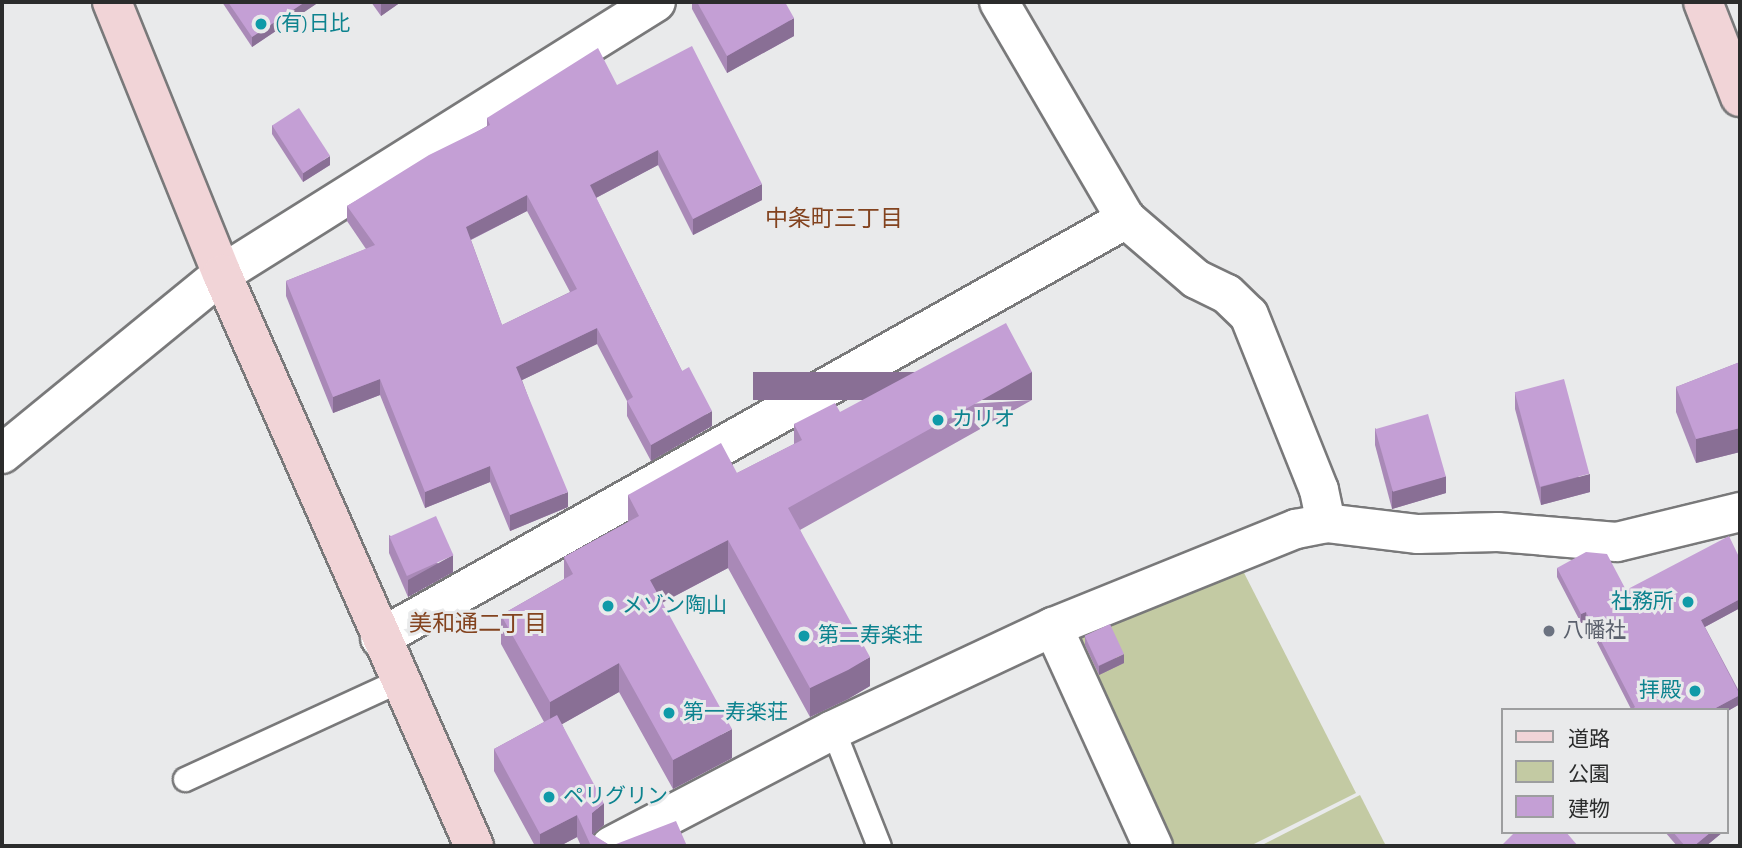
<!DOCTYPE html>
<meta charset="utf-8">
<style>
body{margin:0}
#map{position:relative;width:1742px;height:848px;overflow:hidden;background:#e9eaeb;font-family:"Alegreya Sans","Noto Sans JP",sans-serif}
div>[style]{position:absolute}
.green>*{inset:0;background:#c3caa3}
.roads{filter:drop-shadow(2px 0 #79797a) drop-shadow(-2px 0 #79797a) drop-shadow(0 2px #79797a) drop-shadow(0 -2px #79797a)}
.lane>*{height:23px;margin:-11.5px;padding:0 11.5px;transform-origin:11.5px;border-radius:11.5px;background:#fff}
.street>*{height:38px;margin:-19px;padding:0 19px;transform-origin:19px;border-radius:19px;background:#fff}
.secondary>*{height:38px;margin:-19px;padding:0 19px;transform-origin:19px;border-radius:19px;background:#f1d4d7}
.wall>*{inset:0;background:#a989b7}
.shaded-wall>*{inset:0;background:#896f95;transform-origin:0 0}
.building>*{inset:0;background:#c49fd5;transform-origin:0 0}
.dots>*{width:19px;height:19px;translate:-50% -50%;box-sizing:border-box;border:4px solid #e9eaeb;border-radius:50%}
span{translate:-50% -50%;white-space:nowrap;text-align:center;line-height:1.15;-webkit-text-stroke:6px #e9eaeb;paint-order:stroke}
.culture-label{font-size:21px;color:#0d838f}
.left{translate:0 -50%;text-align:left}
.right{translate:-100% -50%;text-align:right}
.worship-label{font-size:21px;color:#5b616d}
.neighbourhood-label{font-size:23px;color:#83431f}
.frame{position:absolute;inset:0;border:4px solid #2b2c2c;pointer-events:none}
.legend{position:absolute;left:1501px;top:708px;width:228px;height:126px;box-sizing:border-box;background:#e9eaeb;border:2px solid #9d9e9f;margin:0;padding:9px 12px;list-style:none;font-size:21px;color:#2b2c2c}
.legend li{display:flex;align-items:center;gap:14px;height:35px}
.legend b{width:35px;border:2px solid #9d9e9f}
</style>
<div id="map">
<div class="green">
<i style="clip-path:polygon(1239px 563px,1356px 793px,1250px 846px,1164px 846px,1076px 655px,1081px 626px)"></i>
<i style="clip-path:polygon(1360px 795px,1386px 846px,1260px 846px)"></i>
</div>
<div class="roads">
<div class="lane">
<i style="left:833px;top:730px;width:125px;rotate:68.4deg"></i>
<i style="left:185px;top:779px;width:237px;rotate:-24.7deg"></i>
</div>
<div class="street">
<i style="left:999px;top:2px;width:251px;rotate:59.7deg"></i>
<i style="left:1126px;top:219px;width:92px;rotate:40.6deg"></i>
<i style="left:1196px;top:279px;width:34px;rotate:26deg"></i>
<i style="left:1227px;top:294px;width:30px;rotate:44deg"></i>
<i style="left:1249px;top:315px;width:188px;rotate:68.2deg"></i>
<i style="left:1319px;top:490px;width:34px;rotate:78deg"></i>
<i style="left:2px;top:454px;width:284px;rotate:-39.3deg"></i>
<i style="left:222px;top:274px;width:512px;rotate:-32.08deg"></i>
<i style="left:1053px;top:627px;width:241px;rotate:65.5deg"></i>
<i style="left:380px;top:638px;width:856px;rotate:-29.32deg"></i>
<i style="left:611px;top:846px;width:250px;rotate:-27.6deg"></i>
<i style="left:833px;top:730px;width:243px;rotate:-25.1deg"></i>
<i style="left:1053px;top:627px;width:262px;rotate:-22deg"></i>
<i style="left:1296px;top:529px;width:31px;rotate:-11deg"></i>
<i style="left:1326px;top:523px;width:93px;rotate:6.8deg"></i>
<i style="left:1418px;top:534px;width:80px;rotate:-1.4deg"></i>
<i style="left:1498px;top:532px;width:119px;rotate:4.8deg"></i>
<i style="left:1617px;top:542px;width:127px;rotate:-13.7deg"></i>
</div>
<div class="secondary">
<i style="left:112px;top:2px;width:293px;rotate:68deg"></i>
<i style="left:222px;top:274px;width:625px;rotate:66.22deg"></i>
<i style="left:1703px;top:2px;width:102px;rotate:68.7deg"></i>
</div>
</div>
<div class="wall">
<i style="clip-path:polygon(222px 2px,319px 2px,252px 47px)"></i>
<i style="clip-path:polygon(371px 2px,401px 2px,381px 16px)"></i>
<i style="clip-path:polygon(692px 2px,785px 2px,794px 36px,727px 73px,692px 9px)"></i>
<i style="clip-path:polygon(evenodd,617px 85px,762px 200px,693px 235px,658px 165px,596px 198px,682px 371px,712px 426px,651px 461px,627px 416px,627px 401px,597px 344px,522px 380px,568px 507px,510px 531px,490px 482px,425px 508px,380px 395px,333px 413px,286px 296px,286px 281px,366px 249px,347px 221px,347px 206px,487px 126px,487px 118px,617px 85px,527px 211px,570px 292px,502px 325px,471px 240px,527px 211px)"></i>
<i style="clip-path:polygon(272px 125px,330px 165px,303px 182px,272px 134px)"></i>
<i style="clip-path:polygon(1740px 362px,1740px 452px,1696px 463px,1676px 412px,1676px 387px)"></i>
<i style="clip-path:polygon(1515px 392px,1590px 492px,1541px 505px,1515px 409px)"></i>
<i style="clip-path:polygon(1032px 400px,800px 530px,870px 686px,848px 699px,810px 717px,728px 568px,662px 603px,732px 758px,673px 789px,619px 692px,562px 724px,604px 825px,592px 835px,611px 846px,687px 846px,581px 846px,577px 837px,560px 846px,535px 846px,494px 771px,494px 749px,544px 722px,501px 644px,501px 615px,564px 579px,564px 557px,628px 522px,628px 495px,737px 473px,794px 444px,794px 424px,840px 412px)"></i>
<i style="clip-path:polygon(1375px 428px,1446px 493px,1392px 509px,1375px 445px)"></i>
<i style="clip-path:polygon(389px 535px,453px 572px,408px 597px,389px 553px)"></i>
<i style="clip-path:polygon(1740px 559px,1740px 608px,1705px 627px,1740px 693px,1740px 704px,1726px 712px,1631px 709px,1586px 621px,1581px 623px,1557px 577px,1557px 568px,1626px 590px)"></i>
<i style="clip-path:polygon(1085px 636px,1124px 663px,1099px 675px,1085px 645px)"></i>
<i style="clip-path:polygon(1665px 832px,1723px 832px,1706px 846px,1677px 846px)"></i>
</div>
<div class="shaded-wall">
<i style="clip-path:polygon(305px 2px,319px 2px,252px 47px,252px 37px)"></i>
<i style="clip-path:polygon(381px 2px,401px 2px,381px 16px)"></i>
<i style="clip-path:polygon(794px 18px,794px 36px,727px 73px,727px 56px)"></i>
<i style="clip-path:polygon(658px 150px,658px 165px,590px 201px,590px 185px)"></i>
<i style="clip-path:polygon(330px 156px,330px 165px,303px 182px,303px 173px)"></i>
<i style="clip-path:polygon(762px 184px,762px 200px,693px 235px,693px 219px)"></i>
<i style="clip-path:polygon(527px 195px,527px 211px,466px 242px,466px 227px)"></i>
<i style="clip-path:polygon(597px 328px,597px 344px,516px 383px,516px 367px)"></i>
<i style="left:1032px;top:372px;width:28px;height:279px;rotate:90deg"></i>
<i style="clip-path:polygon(380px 379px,380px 395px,333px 413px,333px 397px)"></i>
<i style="clip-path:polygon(712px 411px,712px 426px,651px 461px,651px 445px)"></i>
<i style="clip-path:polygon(1740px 428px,1740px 452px,1696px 463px,1696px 439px)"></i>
<i style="clip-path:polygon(490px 466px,490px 482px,425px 508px,425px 492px)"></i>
<i style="clip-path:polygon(1590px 474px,1590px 492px,1541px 505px,1541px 487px)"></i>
<i style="clip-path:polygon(1446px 476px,1446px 493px,1392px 509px,1392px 491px)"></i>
<i style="clip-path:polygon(568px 492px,568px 507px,510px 531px,510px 515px)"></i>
<i style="clip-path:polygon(728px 540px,728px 568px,650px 609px,650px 580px)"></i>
<i style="clip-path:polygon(453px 555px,453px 572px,408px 597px,408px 580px)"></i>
<i style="clip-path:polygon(1740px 599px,1740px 608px,1701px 629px,1701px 620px)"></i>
<i style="clip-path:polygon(1586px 612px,1586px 621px,1581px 623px,1581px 614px)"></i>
<i style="clip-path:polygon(1124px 654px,1124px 663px,1099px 675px,1099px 666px)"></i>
<i style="clip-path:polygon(870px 657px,870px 686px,848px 699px,810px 717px,810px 688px)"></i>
<i style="clip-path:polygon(619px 663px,619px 692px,550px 731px,550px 702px)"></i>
<i style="clip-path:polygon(1740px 695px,1740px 704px,1726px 712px,1726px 710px,1712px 710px)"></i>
<i style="clip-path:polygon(732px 729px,732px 758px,673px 789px,673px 760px)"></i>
<i style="clip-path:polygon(604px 803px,604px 825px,592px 835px,592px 813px)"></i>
<i style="clip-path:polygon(577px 815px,577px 837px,560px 846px,540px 846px,540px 834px)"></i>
<i style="clip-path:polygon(1711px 832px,1723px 832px,1706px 846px,1694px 846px)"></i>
</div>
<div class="building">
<i style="clip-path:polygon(228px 2px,305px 2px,252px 37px)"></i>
<i style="clip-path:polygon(697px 2px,785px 2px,794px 18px,727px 56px)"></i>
<i style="clip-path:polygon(evenodd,692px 46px,762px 184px,693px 219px,658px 150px,590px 185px,682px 371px,689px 367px,712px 411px,651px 445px,627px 401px,633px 397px,597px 328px,516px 367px,568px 492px,510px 515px,490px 466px,425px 492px,380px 379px,333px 397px,286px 281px,375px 245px,347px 206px,429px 155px,490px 125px,487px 118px,598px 48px,617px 85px,692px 46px,527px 195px,577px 289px,502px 325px,466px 227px,527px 195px)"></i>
<i style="left:299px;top:108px;width:57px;height:32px;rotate:57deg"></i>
<i style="clip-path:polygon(1006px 323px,1032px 372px,788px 508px,870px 657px,848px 670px,810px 688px,728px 540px,650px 580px,732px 729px,673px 760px,619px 663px,550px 702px,501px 615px,573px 574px,564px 557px,639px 516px,628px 495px,721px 443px,737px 473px,802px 440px,794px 424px,835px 403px,840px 412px)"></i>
<i style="clip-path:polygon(1740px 362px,1740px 428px,1696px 439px,1676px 387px)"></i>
<i style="left:1564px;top:379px;width:98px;height:51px;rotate:75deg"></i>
<i style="left:1428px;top:414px;width:65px;height:55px;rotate:74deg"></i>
<i style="left:436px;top:516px;width:43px;height:51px;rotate:66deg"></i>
<i style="clip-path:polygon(1729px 536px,1740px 559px,1740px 599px,1701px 620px,1740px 695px,1712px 710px,1631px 710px,1635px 707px,1586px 612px,1581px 614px,1557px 568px,1586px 552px,1607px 554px,1626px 590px)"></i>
<i style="left:1110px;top:624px;width:33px;height:28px;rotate:65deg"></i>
<i style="clip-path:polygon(557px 715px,604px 803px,592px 813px,592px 834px,611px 846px,676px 821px,687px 846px,591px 846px,577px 815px,540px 834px,494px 749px)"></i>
<i style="clip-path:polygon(1515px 832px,1566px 832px,1578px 846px,1501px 846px)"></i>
<i style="clip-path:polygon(1673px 832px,1711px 832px,1694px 846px,1685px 846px)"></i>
</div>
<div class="dots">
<i style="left:261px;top:24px;background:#0f9aa8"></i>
<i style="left:938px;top:420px;background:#0f9aa8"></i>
<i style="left:1688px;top:602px;background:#0f9aa8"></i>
<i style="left:608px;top:606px;background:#0f9aa8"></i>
<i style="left:1549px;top:631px;background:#6b7280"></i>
<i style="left:804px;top:636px;background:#0f9aa8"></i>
<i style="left:1695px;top:691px;background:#0f9aa8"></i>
<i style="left:669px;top:713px;background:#0f9aa8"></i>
<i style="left:549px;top:797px;background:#0f9aa8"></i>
</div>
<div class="culture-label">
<span class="left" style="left:275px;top:24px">(有)日比</span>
<span class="left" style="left:952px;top:420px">カリオ</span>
<span class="right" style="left:1674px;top:602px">社務所</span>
<span class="left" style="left:622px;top:606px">メゾン陶山</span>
<span class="left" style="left:818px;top:636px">第二寿楽荘</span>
<span class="right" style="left:1681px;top:691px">拝殿</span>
<span class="left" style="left:683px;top:713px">第一寿楽荘</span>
<span class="left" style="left:563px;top:797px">ペリグリン</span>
</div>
<div class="worship-label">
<span class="left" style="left:1563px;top:631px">八幡社</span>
</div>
<div class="neighbourhood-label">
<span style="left:834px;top:220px">中条町三丁目</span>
<span style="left:478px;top:625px">美和通二丁目</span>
</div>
<div class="frame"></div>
<ul class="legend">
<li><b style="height:9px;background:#f1d4d7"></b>道路</li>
<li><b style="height:19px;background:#c3caa3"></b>公園</li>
<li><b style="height:19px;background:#c49fd5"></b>建物</li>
</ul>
</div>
